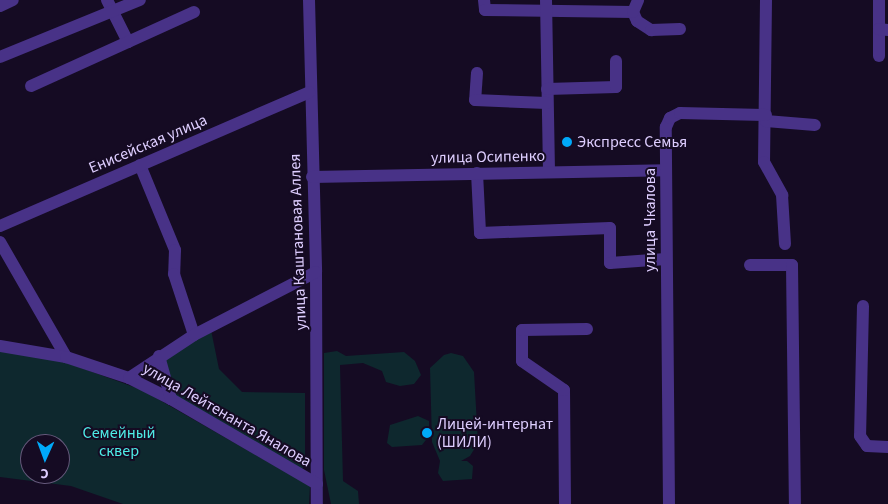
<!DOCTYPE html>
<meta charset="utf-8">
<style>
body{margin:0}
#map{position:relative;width:888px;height:504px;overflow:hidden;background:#150b23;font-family:"Source Sans 3",sans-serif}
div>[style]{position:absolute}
.green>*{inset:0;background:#0e282e}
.minor>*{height:12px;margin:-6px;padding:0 6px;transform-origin:6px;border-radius:6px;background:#483287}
.dots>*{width:14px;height:14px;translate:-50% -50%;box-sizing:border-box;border:2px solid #150b23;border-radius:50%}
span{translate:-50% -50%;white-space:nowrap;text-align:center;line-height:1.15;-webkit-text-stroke:4px #150b23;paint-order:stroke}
.poi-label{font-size:16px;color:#deceff}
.left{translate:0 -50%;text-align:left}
.street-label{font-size:16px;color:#deceff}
.park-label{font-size:16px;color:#4eebe6}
.north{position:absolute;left:20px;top:434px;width:50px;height:50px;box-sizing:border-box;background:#150b23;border:1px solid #65597b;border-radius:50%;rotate:182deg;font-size:14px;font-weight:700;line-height:20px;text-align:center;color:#deceff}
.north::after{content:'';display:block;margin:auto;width:18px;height:22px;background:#00a9f9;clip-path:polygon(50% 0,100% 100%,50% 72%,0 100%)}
</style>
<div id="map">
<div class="green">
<i style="clip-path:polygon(211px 330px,219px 369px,242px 392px,305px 393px,305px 464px,301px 471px,175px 397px,163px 359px)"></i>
<i style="clip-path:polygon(evenodd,0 351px,65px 362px,142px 390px,310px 486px,309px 504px,123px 504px,71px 486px,0 477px,0 351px,30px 444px,60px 444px,60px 474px,30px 474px,30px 444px)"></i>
<i style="clip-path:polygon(337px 351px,346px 356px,404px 352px,415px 361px,421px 375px,414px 384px,400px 386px,386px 382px,382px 371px,363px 363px,340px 365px,343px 481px,358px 491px,359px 504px,331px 504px,324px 470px,324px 353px)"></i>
<i style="clip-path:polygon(451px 353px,463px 356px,474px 372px,478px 443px,470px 456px,461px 461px,467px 461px,473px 466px,472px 479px,443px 481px,438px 473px,440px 461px,432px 442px,430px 368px,444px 355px)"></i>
<i style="clip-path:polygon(418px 416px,429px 421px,429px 436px,422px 445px,392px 447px,387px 443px,390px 425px)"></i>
</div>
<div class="minor">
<i style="left:107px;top:0;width:47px;rotate:63.4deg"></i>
<i style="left:309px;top:0;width:272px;rotate:88.5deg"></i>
<i style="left:316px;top:272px;width:232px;rotate:89.8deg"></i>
<i style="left:484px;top:0;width:10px;rotate:84deg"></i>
<i style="left:485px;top:10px;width:148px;rotate:0.8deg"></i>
<i style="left:633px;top:12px;width:10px;rotate:66deg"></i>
<i style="left:637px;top:21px;width:17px;rotate:33deg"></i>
<i style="left:651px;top:30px;width:29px;rotate:-2deg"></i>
<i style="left:546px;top:0;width:172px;rotate:89deg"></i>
<i style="left:766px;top:0;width:162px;rotate:90.7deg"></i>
<i style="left:764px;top:162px;width:38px;rotate:61deg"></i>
<i style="left:782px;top:195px;width:49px;rotate:86.5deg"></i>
<i style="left:0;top:6px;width:14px;rotate:-25deg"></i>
<i style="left:633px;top:12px;width:13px;rotate:-67deg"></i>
<i style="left:879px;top:29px;width:29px;rotate:-90deg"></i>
<i style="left:879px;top:56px;width:27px;rotate:-90deg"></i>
<i style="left:879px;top:29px;width:9px;rotate:6deg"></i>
<i style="left:0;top:57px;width:151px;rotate:-22.2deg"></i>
<i style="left:477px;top:73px;width:27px;rotate:94deg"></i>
<i style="left:475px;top:100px;width:72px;rotate:2.4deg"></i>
<i style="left:31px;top:86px;width:179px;rotate:-24.4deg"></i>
<i style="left:547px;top:89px;width:69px;rotate:-1.7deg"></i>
<i style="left:616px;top:87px;width:26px;rotate:-90deg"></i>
<i style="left:766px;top:121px;width:49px;rotate:4.7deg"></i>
<i style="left:140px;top:165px;width:92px;rotate:67.6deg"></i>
<i style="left:175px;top:250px;width:24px;rotate:92deg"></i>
<i style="left:174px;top:274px;width:64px;rotate:71.8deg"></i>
<i style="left:477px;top:173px;width:60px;rotate:87.1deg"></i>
<i style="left:480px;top:233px;width:130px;rotate:-2.2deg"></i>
<i style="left:610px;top:228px;width:35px;rotate:90deg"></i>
<i style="left:610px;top:263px;width:56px;rotate:-4.1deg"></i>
<i style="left:312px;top:177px;width:353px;rotate:-1.1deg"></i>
<i style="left:0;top:226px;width:337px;rotate:-23.4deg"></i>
<i style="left:0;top:242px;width:133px;rotate:60.1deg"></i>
<i style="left:750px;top:265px;width:42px"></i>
<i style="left:792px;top:265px;width:239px;rotate:89.3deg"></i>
<i style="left:863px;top:306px;width:130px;rotate:91.3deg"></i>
<i style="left:860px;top:436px;width:12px;rotate:55deg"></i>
<i style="left:867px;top:446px;width:21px;rotate:3deg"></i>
<i style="left:0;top:346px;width:67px;rotate:9.5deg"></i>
<i style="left:66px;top:357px;width:66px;rotate:18.4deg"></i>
<i style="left:129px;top:378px;width:47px;rotate:26.6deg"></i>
<i style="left:171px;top:399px;width:169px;rotate:30.2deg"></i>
<i style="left:159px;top:356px;width:45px;rotate:74.4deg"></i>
<i style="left:129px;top:378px;width:78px;rotate:-33.5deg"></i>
<i style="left:194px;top:335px;width:137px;rotate:-27.3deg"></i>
<i style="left:565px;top:504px;width:114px;rotate:-90.5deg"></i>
<i style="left:564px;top:390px;width:51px;rotate:-145.4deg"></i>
<i style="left:522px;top:361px;width:31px;rotate:-90deg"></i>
<i style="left:522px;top:330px;width:65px;rotate:-0.9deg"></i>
<i style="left:669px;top:504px;width:377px;rotate:-90.5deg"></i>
<i style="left:666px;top:127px;width:10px;rotate:-66deg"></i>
<i style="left:670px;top:118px;width:11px;rotate:-27deg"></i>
<i style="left:680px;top:113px;width:86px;rotate:1.3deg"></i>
</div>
<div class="dots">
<i style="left:567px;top:142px;background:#00a9f9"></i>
<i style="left:427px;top:433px;background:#00a9f9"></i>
</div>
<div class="poi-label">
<span class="left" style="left:577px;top:142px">Экспресс Семья</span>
<span class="left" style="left:437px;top:433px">Лицей-интернат<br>(ШИЛИ)</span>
</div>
<div class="street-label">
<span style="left:148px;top:144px;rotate:-23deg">Енисейская улица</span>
<span style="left:488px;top:157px;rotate:-1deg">улица Осипенко</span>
<span style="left:650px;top:220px;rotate:-90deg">улица Чкалова</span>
<span style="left:298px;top:242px;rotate:-92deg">улица Каштановая Аллея</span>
<span style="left:227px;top:415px;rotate:30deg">улица Лейтенанта Яналова</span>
</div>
<div class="park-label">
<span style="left:119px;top:442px">Семейный<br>сквер</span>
</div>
<div class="north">С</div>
</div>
